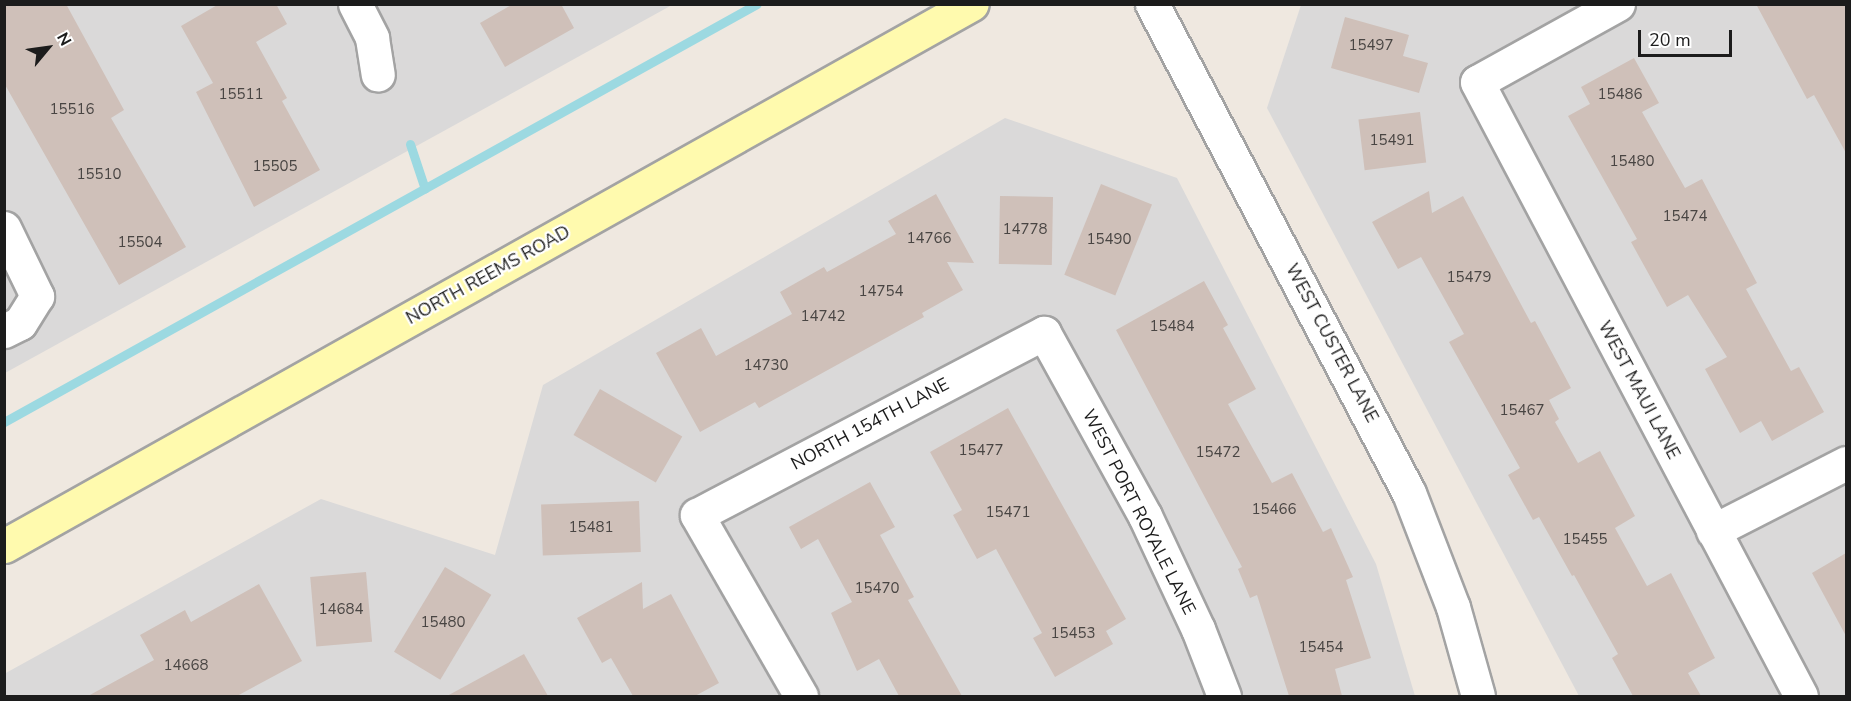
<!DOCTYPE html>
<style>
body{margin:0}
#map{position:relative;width:1851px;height:701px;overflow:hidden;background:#efe8e0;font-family:"Nunito Sans",sans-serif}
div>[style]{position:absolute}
.residential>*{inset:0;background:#dad9d9}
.stream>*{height:9px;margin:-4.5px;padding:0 4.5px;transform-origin:4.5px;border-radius:4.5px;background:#9cd9e1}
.building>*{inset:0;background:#cfc0b9;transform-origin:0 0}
.roads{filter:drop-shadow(2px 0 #a3a3a3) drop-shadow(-2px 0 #a3a3a3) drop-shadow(0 2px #a3a3a3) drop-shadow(0 -2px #a3a3a3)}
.street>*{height:33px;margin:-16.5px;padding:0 16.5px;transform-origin:16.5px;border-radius:16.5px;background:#fff}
.secondary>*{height:33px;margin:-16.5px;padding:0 16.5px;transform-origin:16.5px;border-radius:16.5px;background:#fffaae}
span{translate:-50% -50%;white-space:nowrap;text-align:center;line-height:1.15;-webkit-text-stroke:4.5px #fff;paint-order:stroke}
.number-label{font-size:15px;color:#494543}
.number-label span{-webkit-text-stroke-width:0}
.street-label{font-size:18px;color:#1c1c1c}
.frame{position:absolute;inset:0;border:6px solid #1c1c1c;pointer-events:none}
.north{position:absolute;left:18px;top:18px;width:60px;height:60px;-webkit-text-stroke:4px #fff;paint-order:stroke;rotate:61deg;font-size:16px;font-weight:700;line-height:24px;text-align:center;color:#1c1c1c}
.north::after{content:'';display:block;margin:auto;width:21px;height:27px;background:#1c1c1c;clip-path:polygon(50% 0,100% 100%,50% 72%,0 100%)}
.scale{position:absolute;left:1638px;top:30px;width:94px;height:27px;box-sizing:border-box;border:3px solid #1c1c1c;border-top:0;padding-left:8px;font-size:18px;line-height:21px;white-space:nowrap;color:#1c1c1c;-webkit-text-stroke:4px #fff;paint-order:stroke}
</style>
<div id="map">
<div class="residential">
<i style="clip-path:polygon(5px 5px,672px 5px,5px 373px)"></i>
<i style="clip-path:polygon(1301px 5px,1846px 5px,1846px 696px,1579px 696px,1267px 108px)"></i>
<i style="clip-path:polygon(1005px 118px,1177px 178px,1376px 564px,1415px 696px,5px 696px,4px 674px,321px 499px,495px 555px,543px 385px)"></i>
</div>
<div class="stream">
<i style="left:410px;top:144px;width:47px;rotate:71.6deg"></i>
<i style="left:4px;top:422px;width:861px;rotate:-29.04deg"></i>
</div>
<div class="building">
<i style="clip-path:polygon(4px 4px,66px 4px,124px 110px,111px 118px,186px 247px,119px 285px,4px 83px)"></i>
<i style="clip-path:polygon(219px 4px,276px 4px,287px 24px,256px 42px,287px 98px,282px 101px,320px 170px,254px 207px,196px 92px,213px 83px,181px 26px)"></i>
<i style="clip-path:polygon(513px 4px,561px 4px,574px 28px,505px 67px,480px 23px)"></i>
<i style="clip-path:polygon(1756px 4px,1846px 4px,1846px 153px,1814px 95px,1807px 99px)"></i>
<i style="clip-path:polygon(1345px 17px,1409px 35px,1403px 56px,1428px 63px,1419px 93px,1331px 68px)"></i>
<i style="clip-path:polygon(1634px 58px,1659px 103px,1642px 112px,1685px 188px,1702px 179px,1757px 283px,1746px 289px,1791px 371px,1799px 367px,1824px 412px,1772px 441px,1761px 421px,1740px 433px,1705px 369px,1727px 357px,1688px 295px,1667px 307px,1631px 242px,1637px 239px,1568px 116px,1590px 104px,1581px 87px)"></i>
<i style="left:1420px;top:112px;width:51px;height:62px;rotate:83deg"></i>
<i style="left:1101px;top:184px;width:55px;height:98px;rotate:22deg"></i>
<i style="clip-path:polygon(1429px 191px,1432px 213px,1463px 196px,1531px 323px,1535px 321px,1571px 388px,1549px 400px,1559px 419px,1555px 422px,1578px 463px,1600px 451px,1635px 516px,1615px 528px,1647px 586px,1671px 573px,1685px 600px,1715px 658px,1688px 673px,1701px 696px,1633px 696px,1612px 658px,1618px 654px,1574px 575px,1572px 576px,1539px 517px,1533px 520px,1508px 475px,1520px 468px,1449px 342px,1464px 334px,1421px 257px,1398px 269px,1372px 222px)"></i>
<i style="clip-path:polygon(936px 194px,974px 263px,947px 262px,963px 290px,922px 313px,924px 317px,759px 408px,755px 402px,700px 432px,656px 353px,701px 328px,716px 356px,792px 314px,780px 292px,824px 267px,827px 272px,896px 234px,888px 221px)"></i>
<i style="left:1000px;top:196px;width:53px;height:68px;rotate:1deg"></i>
<i style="clip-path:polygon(1204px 281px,1228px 325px,1223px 328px,1256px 389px,1228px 404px,1272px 483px,1292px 473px,1323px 532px,1331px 528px,1353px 577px,1346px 580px,1371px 658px,1335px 669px,1342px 696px,1289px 696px,1257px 595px,1250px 598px,1238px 569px,1242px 567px,1116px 330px)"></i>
<i style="left:600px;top:389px;width:95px;height:53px;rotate:30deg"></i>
<i style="clip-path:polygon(1008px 408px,1126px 619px,1106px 631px,1113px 644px,1055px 677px,1033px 638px,1042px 633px,996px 549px,977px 559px,953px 515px,962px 510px,930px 452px)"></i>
<i style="clip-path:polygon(870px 482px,895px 527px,880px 535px,914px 597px,908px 600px,962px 696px,899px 696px,879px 659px,857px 671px,831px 613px,852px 602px,818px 539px,801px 549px,789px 527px)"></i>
<i style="left:639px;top:501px;width:51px;height:98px;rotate:88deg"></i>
<i style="clip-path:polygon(1846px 553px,1846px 636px,1812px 573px)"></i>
<i style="left:445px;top:567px;width:54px;height:99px;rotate:31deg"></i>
<i style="left:366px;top:572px;width:70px;height:56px;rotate:85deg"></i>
<i style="clip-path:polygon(642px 582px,643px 609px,671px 594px,719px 683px,695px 696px,633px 696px,611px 658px,602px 663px,577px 618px)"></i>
<i style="clip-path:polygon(259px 584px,302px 661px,237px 696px,88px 696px,154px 660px,140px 635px,185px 610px,191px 622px)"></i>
<i style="clip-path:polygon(524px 654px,548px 696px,447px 696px)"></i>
</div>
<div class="roads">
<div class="street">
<i style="left:355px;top:4px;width:38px;rotate:63deg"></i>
<i style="left:372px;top:38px;width:37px;rotate:81deg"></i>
<i style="left:1152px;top:4px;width:552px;rotate:62.28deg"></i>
<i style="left:1409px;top:493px;width:122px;rotate:68.9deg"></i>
<i style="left:1453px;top:607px;width:92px;rotate:74.3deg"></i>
<i style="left:1618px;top:4px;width:161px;rotate:151deg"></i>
<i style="left:1477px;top:82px;width:694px;rotate:62.18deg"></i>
<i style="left:4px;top:228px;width:76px;rotate:64.1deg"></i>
<i style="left:37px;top:296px;width:32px;rotate:122deg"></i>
<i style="left:20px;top:323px;width:18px;rotate:153deg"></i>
<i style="left:1713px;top:531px;width:149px;rotate:-27.1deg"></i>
<i style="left:801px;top:696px;width:209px;rotate:-119.9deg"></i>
<i style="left:697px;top:515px;width:392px;rotate:-27.7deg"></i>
<i style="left:1044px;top:333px;width:209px;rotate:61.1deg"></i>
<i style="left:1145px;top:516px;width:125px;rotate:64.9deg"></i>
<i style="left:1198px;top:629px;width:72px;rotate:68.8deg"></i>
</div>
<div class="secondary">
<i style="left:4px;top:546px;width:1109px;rotate:-29.25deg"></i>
</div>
</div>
<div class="number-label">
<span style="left:1371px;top:46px">15497</span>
<span style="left:241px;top:95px">15511</span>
<span style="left:1620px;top:95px">15486</span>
<span style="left:72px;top:110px">15516</span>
<span style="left:1392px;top:141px">15491</span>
<span style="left:1632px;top:162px">15480</span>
<span style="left:275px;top:167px">15505</span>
<span style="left:99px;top:175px">15510</span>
<span style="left:1685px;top:217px">15474</span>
<span style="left:1025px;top:230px">14778</span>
<span style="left:929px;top:239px">14766</span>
<span style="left:1109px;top:240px">15490</span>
<span style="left:140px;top:243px">15504</span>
<span style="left:1469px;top:278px">15479</span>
<span style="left:881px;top:292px">14754</span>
<span style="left:823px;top:317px">14742</span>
<span style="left:1172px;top:327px">15484</span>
<span style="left:766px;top:366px">14730</span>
<span style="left:1522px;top:411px">15467</span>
<span style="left:981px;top:451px">15477</span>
<span style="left:1218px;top:453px">15472</span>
<span style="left:1274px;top:510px">15466</span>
<span style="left:1008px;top:513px">15471</span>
<span style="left:591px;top:528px">15481</span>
<span style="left:1585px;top:540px">15455</span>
<span style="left:877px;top:589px">15470</span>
<span style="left:341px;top:610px">14684</span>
<span style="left:443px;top:623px">15480</span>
<span style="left:1073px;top:634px">15453</span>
<span style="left:1321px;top:648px">15454</span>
<span style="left:186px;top:666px">14668</span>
</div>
<div class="street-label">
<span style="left:488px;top:275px;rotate:-29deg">NORTH REEMS ROAD</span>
<span style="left:1332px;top:343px;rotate:62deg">WEST CUSTER LANE</span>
<span style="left:1639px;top:390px;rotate:62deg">WEST MAUI LANE</span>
<span style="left:870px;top:424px;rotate:-28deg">NORTH 154TH LANE</span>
<span style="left:1139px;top:512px;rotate:63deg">WEST PORT ROYALE LANE</span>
</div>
<div class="frame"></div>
<div class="north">N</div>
<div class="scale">20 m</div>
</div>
